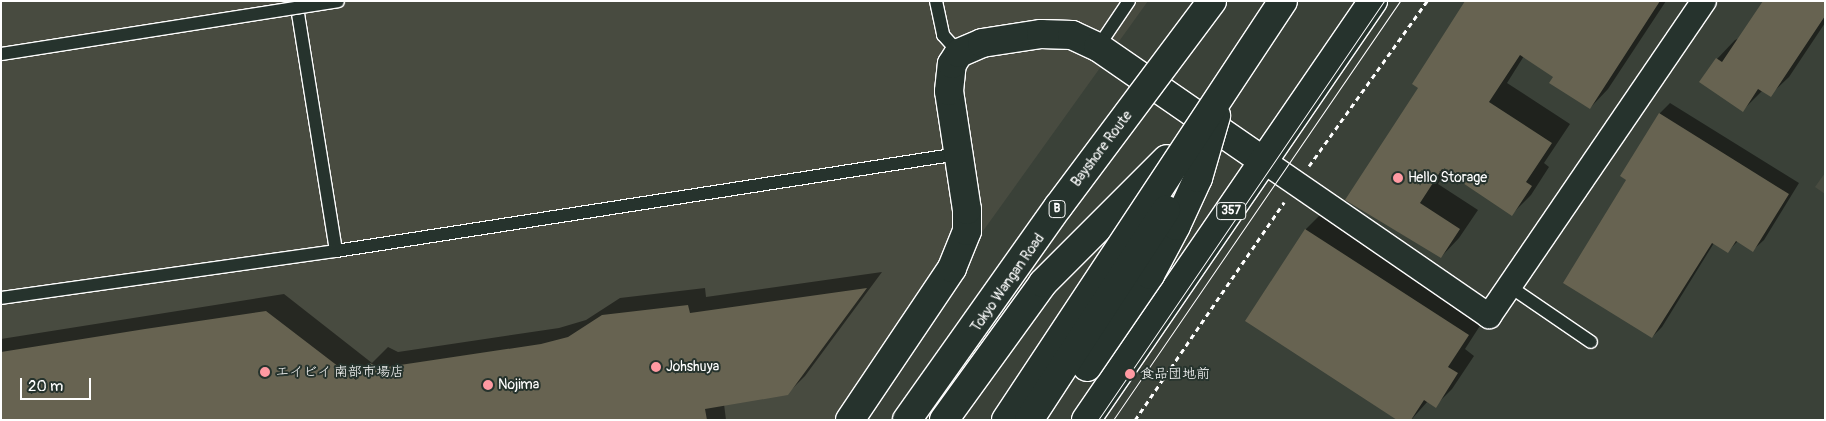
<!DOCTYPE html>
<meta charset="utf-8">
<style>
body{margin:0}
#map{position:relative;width:1826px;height:421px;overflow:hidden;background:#3a4138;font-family:Pangolin,"Klee One",sans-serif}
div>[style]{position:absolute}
.built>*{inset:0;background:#484b40}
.shadow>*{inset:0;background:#0007}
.building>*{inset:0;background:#676351}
.path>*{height:3px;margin-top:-1.5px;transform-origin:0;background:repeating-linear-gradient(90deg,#fff 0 5px,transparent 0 9px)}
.roads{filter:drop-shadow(1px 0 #fff) drop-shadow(-1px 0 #fff) drop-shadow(0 1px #fff) drop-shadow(0 -1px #fff)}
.service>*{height:12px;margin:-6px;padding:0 6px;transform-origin:6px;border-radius:6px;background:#26332d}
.minor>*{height:24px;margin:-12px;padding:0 12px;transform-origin:12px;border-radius:12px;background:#26332d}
.tertiary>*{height:28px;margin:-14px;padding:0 14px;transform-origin:14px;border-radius:14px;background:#26332d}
.trunk>*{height:28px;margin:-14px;padding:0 14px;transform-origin:14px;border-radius:14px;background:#26332d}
.motorway>*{height:28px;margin:-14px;padding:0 14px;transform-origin:14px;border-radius:14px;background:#26332d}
.tram>*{height:1px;margin:-0.5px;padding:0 0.5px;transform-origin:0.5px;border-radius:0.5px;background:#fff}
.bridges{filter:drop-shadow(1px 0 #fff) drop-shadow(-1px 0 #fff) drop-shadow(0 1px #fff) drop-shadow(0 -1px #fff)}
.service-bridge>*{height:12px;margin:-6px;padding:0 6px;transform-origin:6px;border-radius:6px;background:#26332d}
.motorway-bridge>*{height:28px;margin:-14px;padding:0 14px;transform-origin:14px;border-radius:14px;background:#26332d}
.dots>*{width:14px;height:14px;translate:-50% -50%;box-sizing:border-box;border:2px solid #26332d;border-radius:50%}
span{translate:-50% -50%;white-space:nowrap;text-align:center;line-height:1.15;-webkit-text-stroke:4px #26332d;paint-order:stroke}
.shield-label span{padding:1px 4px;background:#26332d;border:1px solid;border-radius:4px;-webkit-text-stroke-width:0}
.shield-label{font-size:12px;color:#fff;font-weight:700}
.street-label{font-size:14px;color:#fff}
.poi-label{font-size:14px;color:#fff}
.left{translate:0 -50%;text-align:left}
.frame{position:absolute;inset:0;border:2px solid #fff;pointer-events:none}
.scale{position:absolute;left:20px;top:378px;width:71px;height:22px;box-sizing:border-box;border:2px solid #fff;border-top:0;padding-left:6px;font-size:15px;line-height:18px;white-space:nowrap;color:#fff;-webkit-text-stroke:4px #26332d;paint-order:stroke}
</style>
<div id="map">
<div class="built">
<i style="clip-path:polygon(1px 1px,1148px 1px,907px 337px,852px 420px,1px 420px)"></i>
<i style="clip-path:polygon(1825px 173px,1825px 194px,1815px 187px)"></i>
</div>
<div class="shadow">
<i style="clip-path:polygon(1466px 1px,1666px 1px,1608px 89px,1590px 108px,1555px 76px,1524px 56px,1507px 83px,1570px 124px,1544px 163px,1549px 167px,1531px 195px,1512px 214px,1446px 171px,1438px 184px,1478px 210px,1459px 238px,1441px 257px,1347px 199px,1420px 87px)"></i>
<i style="clip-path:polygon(1825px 1px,1825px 23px,1789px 77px,1770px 95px,1763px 90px,1743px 110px,1717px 59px,1735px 40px)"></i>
<i style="clip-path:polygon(1670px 103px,1799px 183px,1764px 240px,1753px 250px,1738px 241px,1728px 251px,1714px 243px,1662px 327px,1652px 337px,1627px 180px,1621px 176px,1660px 113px)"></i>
<i style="clip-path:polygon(1323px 212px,1485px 318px,1465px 349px,1474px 356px,1452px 389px,1435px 406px,1428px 401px,1411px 420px,1400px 420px,1247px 320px,1306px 229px)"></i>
<i style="clip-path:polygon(882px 272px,805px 376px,788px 393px,724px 404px,726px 420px,1px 420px,1px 339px,284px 294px,372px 363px,388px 347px,398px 352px,559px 328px,586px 320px,620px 298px,705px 288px,706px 297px)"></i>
</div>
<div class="building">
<i style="clip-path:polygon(1465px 1px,1660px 1px,1590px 109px,1549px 83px,1553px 77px,1520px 55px,1489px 102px,1552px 143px,1526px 182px,1532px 186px,1512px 216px,1442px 169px,1420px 203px,1460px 229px,1441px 258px,1345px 200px,1418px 88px,1412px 84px)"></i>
<i style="clip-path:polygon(1763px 1px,1825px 1px,1825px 16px,1771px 97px,1758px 89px,1743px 112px,1699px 82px,1716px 58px,1722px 62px)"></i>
<i style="clip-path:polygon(1659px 113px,1789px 194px,1753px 252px,1736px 241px,1728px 253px,1712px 243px,1652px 338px,1563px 283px,1626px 180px,1620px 176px)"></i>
<i style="clip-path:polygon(1305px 229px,1469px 335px,1448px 367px,1458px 373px,1436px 408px,1424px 400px,1411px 420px,1397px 420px,1245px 321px)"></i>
<i style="clip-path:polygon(867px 288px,788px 395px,705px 409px,707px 420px,1px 420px,1px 352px,145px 329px,266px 311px,356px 380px,370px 363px,380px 368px,541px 344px,568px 337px,602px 315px,688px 305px,690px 313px)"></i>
</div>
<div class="path">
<i style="left:1309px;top:166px;width:203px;rotate:-54.4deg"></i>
<i style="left:1135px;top:420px;width:264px;rotate:-55.6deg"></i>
</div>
<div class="roads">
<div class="service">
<i style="left:296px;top:1px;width:253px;rotate:80.9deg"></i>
<i style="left:936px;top:1px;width:35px;rotate:78deg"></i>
<i style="left:943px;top:35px;width:24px;rotate:48deg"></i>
<i style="left:1098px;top:47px;width:55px;rotate:-56deg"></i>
<i style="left:1509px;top:286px;width:99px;rotate:34.3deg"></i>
<i style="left:1px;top:298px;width:338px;rotate:-8deg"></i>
<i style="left:336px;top:251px;width:630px;rotate:-8.86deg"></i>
</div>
<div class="minor">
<i style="left:1265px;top:162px;width:272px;rotate:34.5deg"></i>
<i style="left:1489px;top:316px;width:381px;rotate:-55.7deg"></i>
</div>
<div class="tertiary">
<i style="left:850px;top:420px;width:183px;rotate:-56.1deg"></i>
<i style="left:952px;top:268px;width:40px;rotate:-68deg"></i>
<i style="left:967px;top:231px;width:21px;rotate:-90deg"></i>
<i style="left:967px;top:210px;width:120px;rotate:-98.6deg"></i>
<i style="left:949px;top:91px;width:27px;rotate:-84deg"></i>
<i style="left:952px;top:64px;width:13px;rotate:-58deg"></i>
<i style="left:959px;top:53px;width:25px;rotate:-23deg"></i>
<i style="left:982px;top:43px;width:60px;rotate:-8.7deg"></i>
<i style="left:1041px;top:34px;width:31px;rotate:2deg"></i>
<i style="left:1072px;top:35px;width:29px;rotate:25deg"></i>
<i style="left:1098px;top:47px;width:203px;rotate:34.6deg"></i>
</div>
<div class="trunk">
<i style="left:1086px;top:420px;width:508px;rotate:-55.59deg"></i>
</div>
<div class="motorway">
<i style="left:944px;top:420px;width:169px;rotate:-54.1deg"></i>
<i style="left:1043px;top:283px;width:175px;rotate:-45deg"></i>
</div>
</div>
<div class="tram">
<i style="left:1098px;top:420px;width:507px;rotate:-55.68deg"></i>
<i style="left:1113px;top:420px;width:508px;rotate:-55.59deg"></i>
</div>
<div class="bridges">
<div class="service-bridge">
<i style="left:1px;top:54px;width:341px;rotate:-8.9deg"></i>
</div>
<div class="motorway-bridge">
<i style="left:1087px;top:367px;width:112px;rotate:-55.6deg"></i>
<i style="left:1150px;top:275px;width:55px;rotate:-62deg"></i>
<i style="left:1176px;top:226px;width:53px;rotate:-65.4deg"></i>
<i style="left:1198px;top:178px;width:65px;rotate:-73.8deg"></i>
<i style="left:907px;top:420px;width:261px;rotate:-54.7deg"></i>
<i style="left:1058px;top:207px;width:257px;rotate:-53.2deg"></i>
<i style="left:1006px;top:420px;width:502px;rotate:-56.53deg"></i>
<i style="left:1029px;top:420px;width:251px;rotate:-56.9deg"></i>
</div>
</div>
<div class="dots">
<i style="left:1398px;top:178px;background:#ff9aa2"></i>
<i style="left:656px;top:367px;background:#ff9aa2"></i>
<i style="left:265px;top:372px;background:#ff9aa2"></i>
<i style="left:1130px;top:374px;background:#ff9aa2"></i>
<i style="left:488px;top:385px;background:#ff9aa2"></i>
</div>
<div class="shield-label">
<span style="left:1057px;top:209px">B</span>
<span style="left:1231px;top:211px">357</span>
</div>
<div class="street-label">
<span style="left:1102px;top:149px;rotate:-53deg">Bayshore Route</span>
<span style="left:1008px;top:283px;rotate:-55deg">Tokyo Wangan Road</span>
</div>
<div class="poi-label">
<span class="left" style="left:1408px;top:178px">Hello Storage</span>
<span class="left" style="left:666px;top:367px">Johshuya</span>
<span class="left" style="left:275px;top:372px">エイビイ 南部市場店</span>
<span class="left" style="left:1140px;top:374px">食品団地前</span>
<span class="left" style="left:498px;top:385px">Nojima</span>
</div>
<div class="frame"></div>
<div class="scale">20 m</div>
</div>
